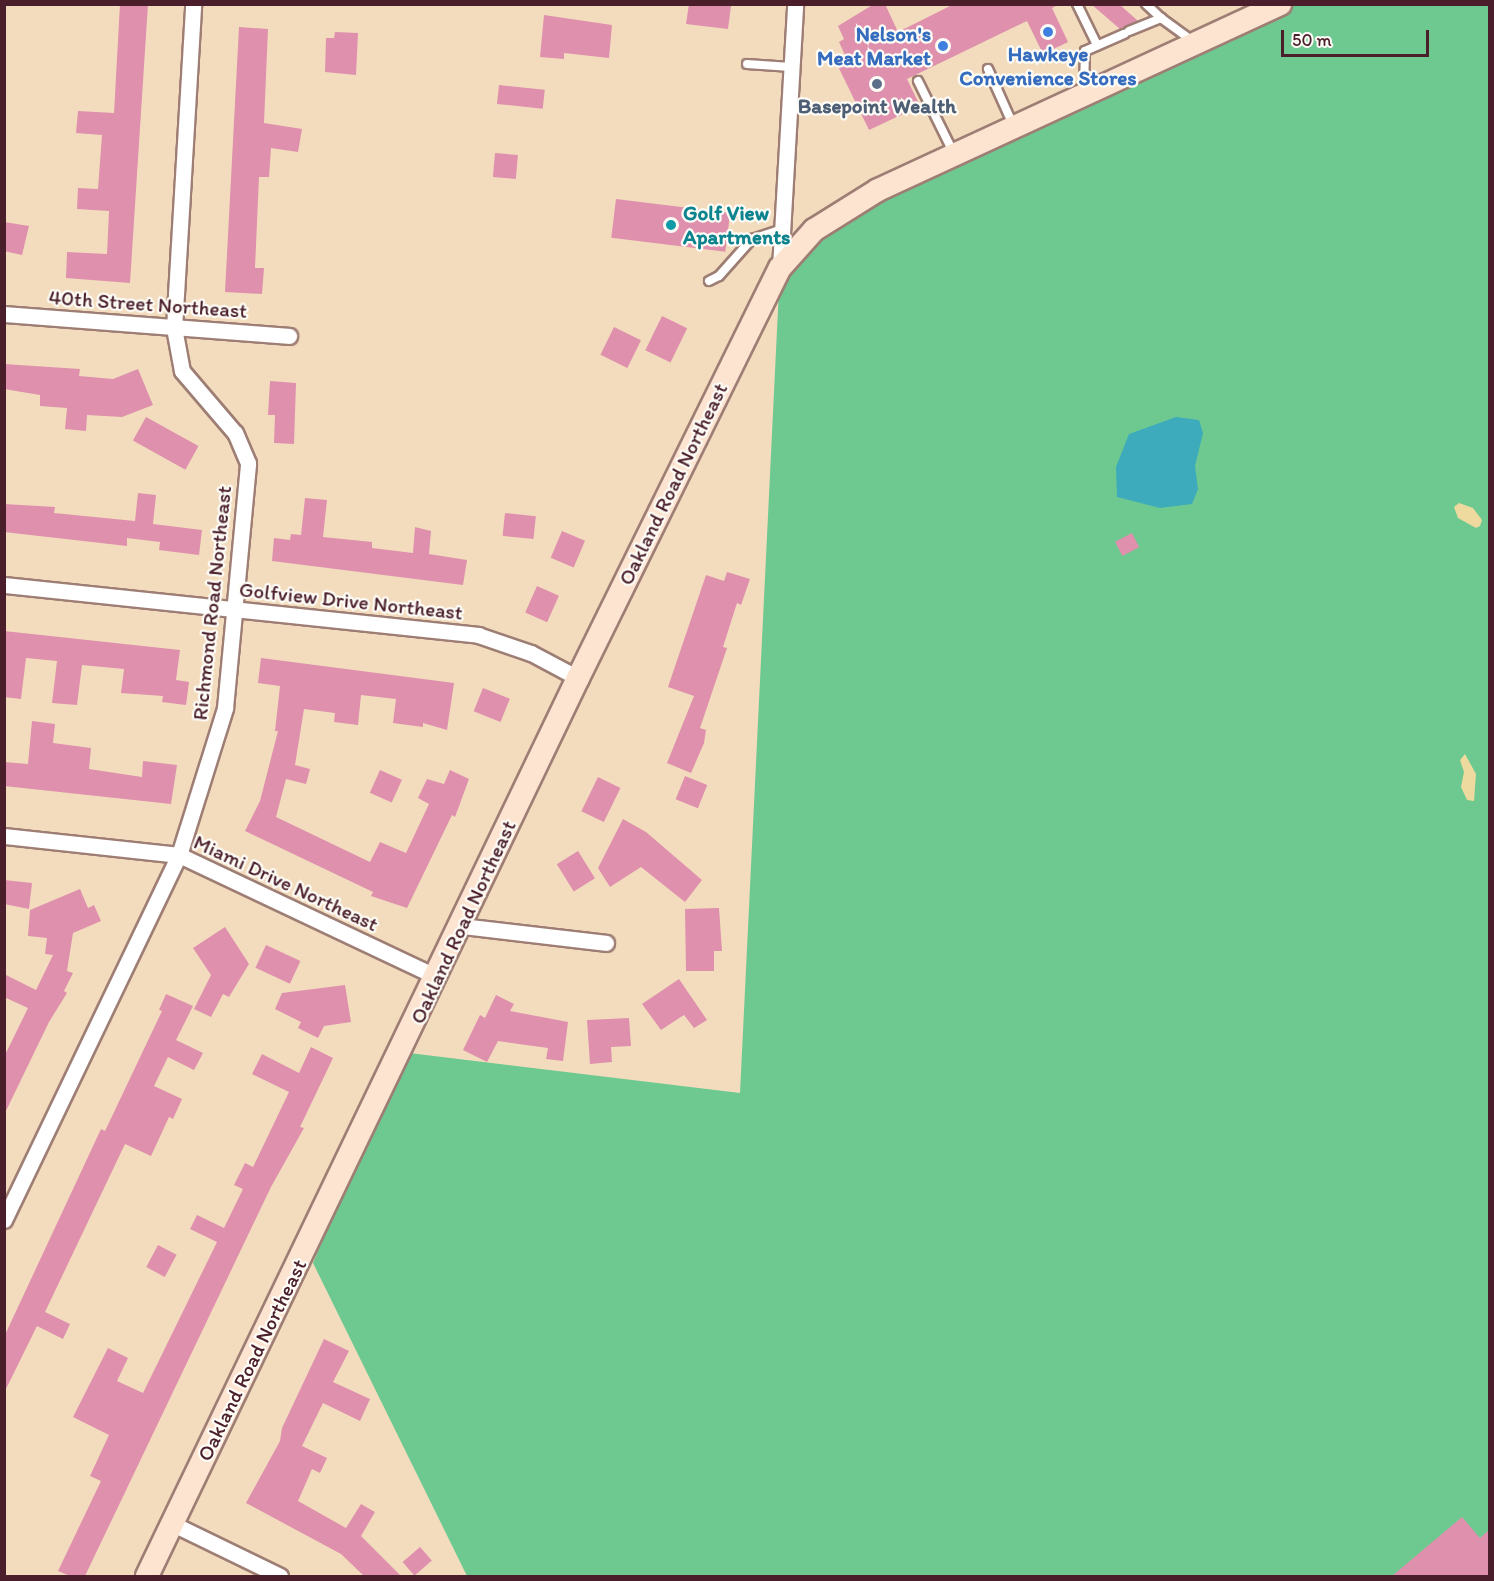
<!DOCTYPE html>
<style>
body{margin:0}
#map{position:relative;width:1494px;height:1581px;overflow:hidden;background:#f3dcbe;font-family:Itim,sans-serif}
div>[style]{position:absolute}
.green>*{inset:0;background:#6ec990}
.sand>*{inset:0;background:#eeda9e}
.water>*{inset:0;background:#3dabbb}
.building>*{inset:0;background:#de90ad;transform-origin:0 0}
.roads{filter:drop-shadow(2px 0 #9e7e74) drop-shadow(-2px 0 #9e7e74) drop-shadow(0 2px #9e7e74) drop-shadow(0 -2px #9e7e74)}
.service>*{height:8px;margin:-4px;padding:0 4px;transform-origin:4px;border-radius:4px;background:#fff}
.minor>*{height:15px;margin:-7.5px;padding:0 7.5px;transform-origin:7.5px;border-radius:7.5px;background:#fff}
.secondary>*{height:22px;margin:-11px;padding:0 11px;transform-origin:11px;border-radius:11px;background:#fde4d1}
.dots>*{width:16px;height:16px;translate:-50% -50%;box-sizing:border-box;border:3px solid #fdfcf7;border-radius:50%}
span{translate:-50% -50%;white-space:nowrap;text-align:center;line-height:1.15;-webkit-text-stroke:4.5px #fdfcf7;paint-order:stroke}
.shop-label{font-size:21px;color:#366cbe;font-weight:700}
.right{translate:-100% -50%;text-align:right}
.service-label{font-size:21px;color:#4e5e75;font-weight:700}
.culture-label{font-size:21px;color:#0d838f;font-weight:700}
.left{translate:0 -50%;text-align:left}
.street-label{font-size:21px;color:#4a1f2b}
.frame{position:absolute;inset:0;border:6px solid #4a1f2b;pointer-events:none}
.scale{position:absolute;left:1281px;top:30px;width:148px;height:27px;box-sizing:border-box;border:3px solid #4a1f2b;border-top:0;padding-left:8px;font-size:18px;line-height:21px;white-space:nowrap;color:#4a1f2b;-webkit-text-stroke:4px #fdfcf7;paint-order:stroke}
</style>
<div id="map">
<div class="green">
<i style="clip-path:polygon(1280px 5px,1489px 5px,1489px 1576px,467px 1576px,313px 1263px,401px 1052px,740px 1093px,780px 268px,814px 230px)"></i>
</div>
<div class="sand">
<i style="clip-path:polygon(1459px 503px,1473px 508px,1482px 520px,1480px 526px,1476px 528px,1458px 518px,1454px 507px)"></i>
<i style="clip-path:polygon(1465px 754px,1476px 774px,1474px 801px,1467px 800px,1461px 787px,1464px 772px,1460px 760px)"></i>
</div>
<div class="water">
<i style="clip-path:polygon(1176px 417px,1199px 420px,1203px 433px,1195px 466px,1198px 489px,1192px 504px,1160px 508px,1117px 497px,1116px 467px,1129px 434px)"></i>
</div>
<div class="building">
<i style="clip-path:polygon(120px 4px,148px 4px,130px 283px,66px 278px,67px 252px,107px 254px,109px 211px,77px 209px,78px 188px,98px 189px,102px 135px,76px 133px,78px 111px,114px 113px)"></i>
<i style="clip-path:polygon(689px 4px,731px 6px,728px 29px,686px 24px)"></i>
<i style="clip-path:polygon(874px 4px,885px 4px,898px 32px,954px 4px,1060px 4px,1052px 8px,1068px 42px,1043px 54px,1027px 21px,907px 79px,920px 106px,869px 130px,835px 60px,845px 55px,839px 42px,844px 39px,838px 26px)"></i>
<i style="clip-path:polygon(1091px 4px,1119px 4px,1138px 21px,1120px 29px)"></i>
<i style="clip-path:polygon(544px 15px,612px 25px,609px 58px,564px 53px,564px 59px,540px 57px)"></i>
<i style="clip-path:polygon(239px 27px,268px 29px,264px 123px,302px 129px,298px 152px,271px 148px,269px 177px,259px 177px,255px 268px,264px 268px,262px 294px,225px 292px)"></i>
<i style="clip-path:polygon(335px 32px,358px 33px,356px 75px,325px 72px,326px 38px,334px 38px)"></i>
<i style="left:499px;top:85px;width:46px;height:19px;rotate:6deg"></i>
<i style="left:495px;top:153px;width:23px;height:24px;rotate:5deg"></i>
<i style="left:616px;top:199px;width:115px;height:39px;rotate:7deg"></i>
<i style="clip-path:polygon(4px 222px,29px 226px,22px 255px,4px 251px)"></i>
<i style="left:662px;top:316px;width:28px;height:38px;rotate:26deg"></i>
<i style="left:614px;top:327px;width:30px;height:31px;rotate:26deg"></i>
<i style="clip-path:polygon(4px 364px,80px 369px,79px 376px,113px 379px,138px 369px,153px 405px,122px 417px,87px 415px,86px 431px,65px 429px,67px 408px,40px 406px,40px 395px,4px 389px)"></i>
<i style="clip-path:polygon(270px 381px,296px 383px,294px 444px,274px 443px,275px 415px,268px 415px)"></i>
<i style="left:146px;top:417px;width:60px;height:27px;rotate:29deg"></i>
<i style="clip-path:polygon(138px 493px,156px 495px,153px 524px,202px 530px,199px 555px,159px 550px,160px 542px,127px 538px,127px 546px,4px 532px,4px 504px,55px 507px,54px 513px,135px 521px)"></i>
<i style="clip-path:polygon(305px 498px,327px 500px,323px 537px,372px 542px,372px 548px,413px 553px,415px 527px,431px 531px,429px 554px,467px 560px,463px 585px,272px 561px,274px 538px,290px 540px,291px 534px,301px 535px)"></i>
<i style="left:505px;top:513px;width:31px;height:23px;rotate:6deg"></i>
<i style="left:562px;top:531px;width:25px;height:29px;rotate:23deg"></i>
<i style="left:1132px;top:533px;width:16px;height:19px;rotate:63deg"></i>
<i style="clip-path:polygon(727px 572px,750px 579px,741px 605px,737px 603px,723px 647px,727px 648px,700px 728px,706px 730px,704px 743px,691px 773px,667px 763px,694px 696px,668px 687px,706px 575px,724px 581px)"></i>
<i style="left:537px;top:586px;width:24px;height:29px;rotate:24deg"></i>
<i style="clip-path:polygon(4px 631px,180px 650px,176px 680px,189px 682px,186px 705px,162px 702px,163px 696px,121px 693px,124px 669px,82px 665px,77px 705px,52px 703px,57px 661px,26px 658px,21px 699px,4px 697px)"></i>
<i style="clip-path:polygon(261px 658px,454px 683px,447px 730px,423px 723px,423px 727px,393px 723px,396px 699px,361px 695px,358px 725px,334px 722px,335px 713px,304px 709px,295px 765px,310px 769px,306px 784px,286px 779px,276px 817px,370px 862px,380px 842px,406px 853px,429px 804px,418px 798px,427px 779px,444px 784px,450px 770px,469px 779px,455px 817px,452px 815px,407px 908px,371px 896px,373px 892px,245px 831px,260px 801px,278px 731px,275px 731px,280px 686px,258px 683px)"></i>
<i style="left:483px;top:688px;width:29px;height:25px;rotate:22deg"></i>
<i style="clip-path:polygon(32px 721px,55px 724px,53px 743px,91px 748px,89px 769px,142px 777px,143px 761px,177px 765px,171px 804px,4px 786px,4px 762px,28px 764px)"></i>
<i style="left:380px;top:770px;width:24px;height:25px;rotate:24deg"></i>
<i style="left:685px;top:776px;width:24px;height:25px;rotate:22deg"></i>
<i style="left:598px;top:777px;width:25px;height:38px;rotate:26deg"></i>
<i style="clip-path:polygon(623px 819px,646px 832px,702px 880px,685px 902px,641px 867px,610px 887px,598px 868px)"></i>
<i style="left:578px;top:851px;width:32px;height:25px;rotate:58deg"></i>
<i style="clip-path:polygon(4px 880px,32px 883px,29px 909px,4px 904px)"></i>
<i style="clip-path:polygon(80px 889px,88px 908px,94px 905px,101px 921px,73px 933px,67px 971px,73px 973px,64px 991px,67px 993px,49px 1022px,4px 1115px,4px 1057px,28px 1008px,4px 997px,4px 974px,36px 990px,53px 955px,45px 954px,47px 938px,28px 936px,30px 910px)"></i>
<i style="clip-path:polygon(719px 908px,722px 951px,714px 951px,714px 971px,686px 971px,685px 909px)"></i>
<i style="clip-path:polygon(225px 927px,249px 964px,229px 997px,223px 994px,211px 1017px,194px 1009px,211px 975px,193px 948px)"></i>
<i style="left:266px;top:945px;width:38px;height:25px;rotate:25deg"></i>
<i style="clip-path:polygon(679px 979px,707px 1020px,694px 1028px,684px 1015px,661px 1030px,642px 1004px)"></i>
<i style="clip-path:polygon(345px 985px,351px 1022px,324px 1026px,318px 1038px,298px 1028px,301px 1022px,275px 1009px,282px 993px)"></i>
<i style="clip-path:polygon(166px 994px,193px 1006px,176px 1040px,203px 1053px,194px 1070px,168px 1057px,154px 1086px,182px 1099px,173px 1119px,169px 1117px,151px 1156px,125px 1144px,45px 1312px,70px 1324px,63px 1339px,37px 1326px,4px 1393px,4px 1337px,101px 1129px,105px 1131px,162px 1011px,159px 1010px)"></i>
<i style="clip-path:polygon(496px 995px,514px 1004px,510px 1011px,568px 1022px,563px 1061px,546px 1059px,548px 1048px,498px 1041px,487px 1062px,463px 1050px,480px 1015px,485px 1018px)"></i>
<i style="clip-path:polygon(629px 1018px,631px 1046px,611px 1047px,612px 1062px,590px 1064px,587px 1020px)"></i>
<i style="clip-path:polygon(311px 1047px,333px 1058px,300px 1127px,304px 1128px,271px 1187px,85px 1576px,70px 1576px,58px 1571px,101px 1481px,90px 1476px,109px 1435px,73px 1417px,108px 1348px,128px 1358px,117px 1381px,143px 1393px,217px 1242px,190px 1229px,197px 1215px,224px 1228px,243px 1189px,234px 1185px,245px 1163px,253px 1167px,289px 1092px,252px 1074px,262px 1054px,299px 1073px)"></i>
<i style="left:158px;top:1245px;width:21px;height:25px;rotate:28deg"></i>
<i style="clip-path:polygon(324px 1339px,349px 1351px,333px 1382px,370px 1399px,360px 1421px,323px 1403px,302px 1446px,327px 1458px,320px 1473px,312px 1469px,298px 1501px,346px 1528px,361px 1504px,375px 1512px,361px 1536px,401px 1576px,364px 1576px,341px 1554px,246px 1503px,280px 1441px,282px 1428px)"></i>
<i style="clip-path:polygon(1462px 1517px,1480px 1538px,1490px 1529px,1490px 1576px,1392px 1576px)"></i>
<i style="left:420px;top:1547px;width:18px;height:23px;rotate:49deg"></i>
</div>
<div class="roads">
<div class="service">
<i style="left:1077px;top:4px;width:46px;rotate:64deg"></i>
<i style="left:1146px;top:4px;width:21px;rotate:43deg"></i>
<i style="left:1129px;top:31px;width:35px;rotate:-22deg"></i>
<i style="left:1161px;top:18px;width:39px;rotate:36deg"></i>
<i style="left:747px;top:64px;width:44px;rotate:3.9deg"></i>
<i style="left:988px;top:69px;width:61px;rotate:65.9deg"></i>
<i style="left:918px;top:81px;width:81px;rotate:63.7deg"></i>
<i style="left:1084px;top:91px;width:40px;rotate:-88.6deg"></i>
<i style="left:1085px;top:51px;width:43px;rotate:-23.6deg"></i>
<i style="left:709px;top:281px;width:11px;rotate:-27deg"></i>
<i style="left:719px;top:276px;width:50px;rotate:-48.3deg"></i>
<i style="left:752px;top:239px;width:32px;rotate:-18deg"></i>
</div>
<div class="minor">
<i style="left:780px;top:268px;width:264px;rotate:-86.7deg"></i>
<i style="left:4px;top:314px;width:286px;rotate:4.4deg"></i>
<i style="left:4px;top:585px;width:477px;rotate:6deg"></i>
<i style="left:478px;top:635px;width:56px;rotate:18.8deg"></i>
<i style="left:531px;top:653px;width:53px;rotate:28deg"></i>
<i style="left:4px;top:836px;width:176px;rotate:6.2deg"></i>
<i style="left:179px;top:855px;width:285px;rotate:25.3deg"></i>
<i style="left:462px;top:926px;width:145px;rotate:6.7deg"></i>
<i style="left:4px;top:1220px;width:405px;rotate:-64.4deg"></i>
<i style="left:179px;top:855px;width:154px;rotate:-72.6deg"></i>
<i style="left:225px;top:708px;width:246px;rotate:-84.6deg"></i>
<i style="left:248px;top:463px;width:33px;rotate:-113deg"></i>
<i style="left:235px;top:433px;width:82px;rotate:-130.5deg"></i>
<i style="left:182px;top:371px;width:44px;rotate:-100.5deg"></i>
<i style="left:174px;top:328px;width:325px;rotate:-86.6deg"></i>
<i style="left:173px;top:1524px;width:119px;rotate:25.9deg"></i>
</div>
<div class="secondary">
<i style="left:147px;top:1576px;width:996px;rotate:-64.36deg"></i>
<i style="left:578px;top:678px;width:457px;rotate:-63.8deg"></i>
<i style="left:780px;top:268px;width:51px;rotate:-48.2deg"></i>
<i style="left:814px;top:230px;width:75px;rotate:-32deg"></i>
<i style="left:878px;top:190px;width:443px;rotate:-24.8deg"></i>
</div>
</div>
<div class="dots">
<i style="left:1048px;top:32px;background:#3f7fe0"></i>
<i style="left:943px;top:46px;background:#3f7fe0"></i>
<i style="left:877px;top:84px;background:#5c6f8a"></i>
<i style="left:671px;top:225px;background:#0f9aa8"></i>
</div>
<div class="shop-label">
<span class="right" style="left:931px;top:46px">Nelson's<br>Meat Market</span>
<span style="left:1048px;top:66px">Hawkeye<br>Convenience Stores</span>
</div>
<div class="service-label">
<span style="left:877px;top:106px">Basepoint Wealth</span>
</div>
<div class="culture-label">
<span class="left" style="left:683px;top:225px">Golf View<br>Apartments</span>
</div>
<div class="street-label">
<span style="left:148px;top:304px;rotate:4deg">40th Street Northeast</span>
<span style="left:673px;top:484px;rotate:-64deg">Oakland Road Northeast</span>
<span style="left:351px;top:601px;rotate:6deg">Golfview Drive Northeast</span>
<span style="left:212px;top:603px;rotate:-84deg">Richmond Road Northeast</span>
<span style="left:286px;top:883px;rotate:25deg">Miami Drive Northeast</span>
<span style="left:463px;top:922px;rotate:-65deg">Oakland Road Northeast</span>
<span style="left:252px;top:1360px;rotate:-64deg">Oakland Road Northeast</span>
</div>
<div class="frame"></div>
<div class="scale">50 m</div>
</div>
